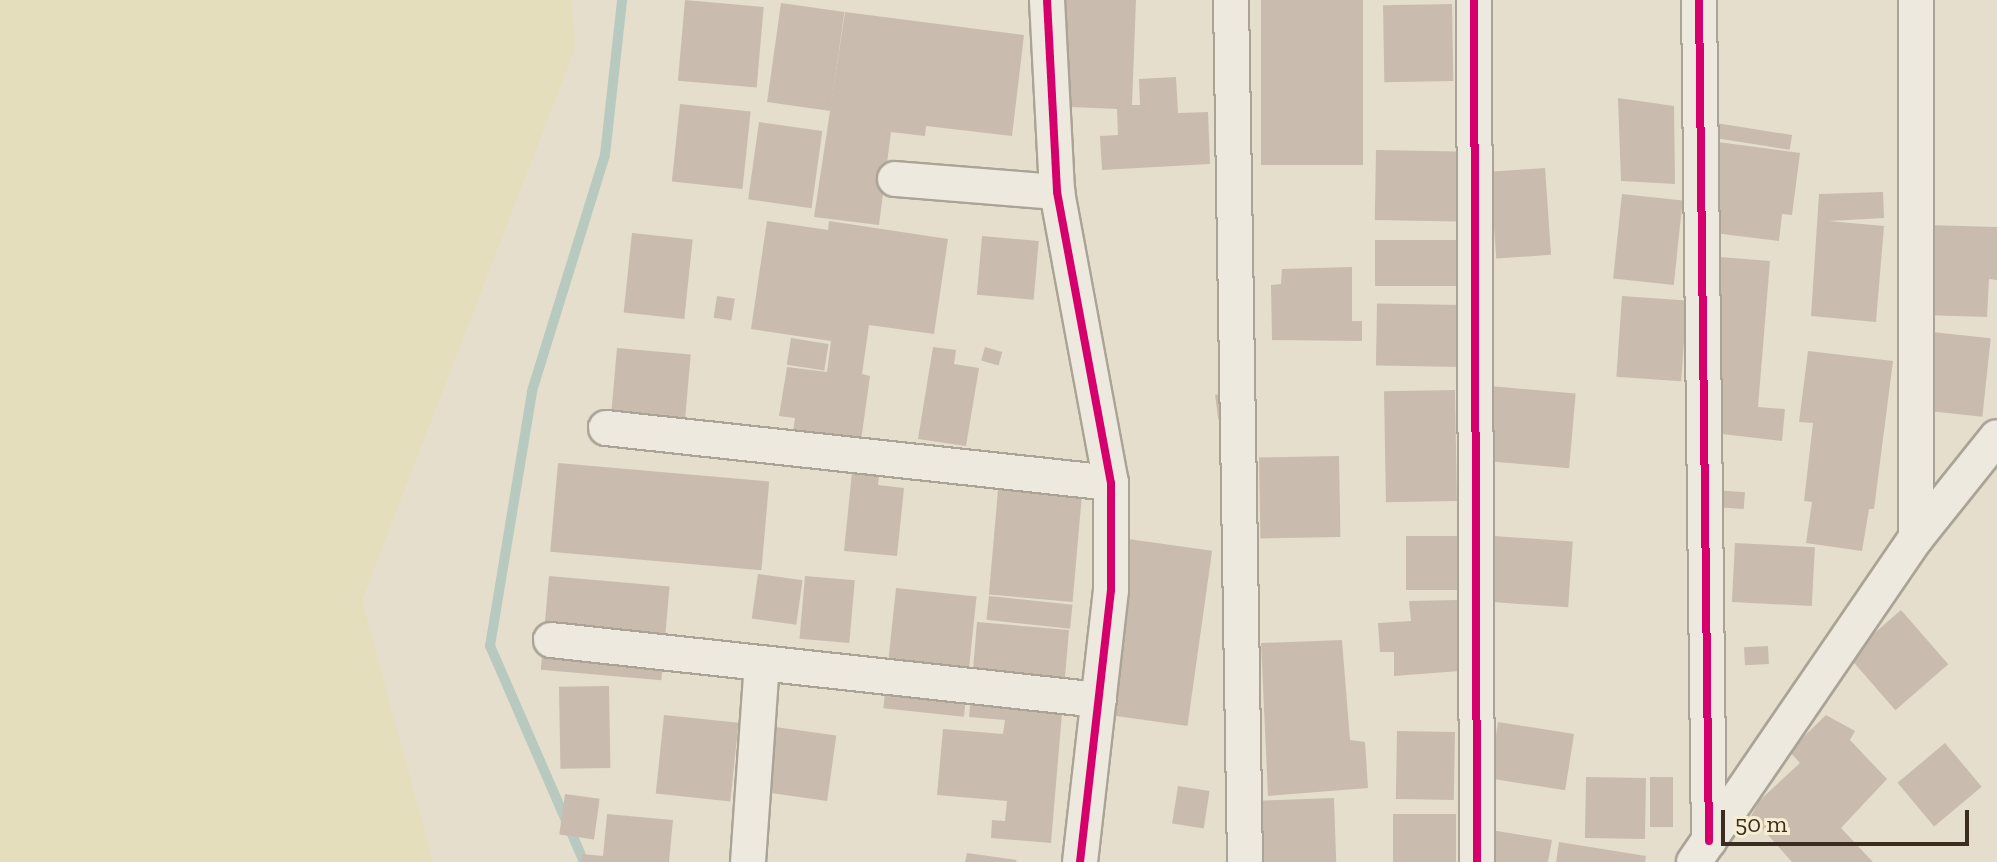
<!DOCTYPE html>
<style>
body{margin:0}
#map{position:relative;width:1997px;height:862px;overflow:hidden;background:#e5decd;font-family:"Zilla Slab",serif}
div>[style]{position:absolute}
.farmland>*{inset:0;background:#e5debd}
.stream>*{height:10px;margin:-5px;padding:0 5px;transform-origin:5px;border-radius:5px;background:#b8cac0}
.building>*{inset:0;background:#c9bcae;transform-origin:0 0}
.roads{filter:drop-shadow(2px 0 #aaa396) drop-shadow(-2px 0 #aaa396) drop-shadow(0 2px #aaa396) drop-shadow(0 -2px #aaa396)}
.minor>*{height:34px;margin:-17px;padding:0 17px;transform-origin:17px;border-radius:17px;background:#eee9df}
.cycleway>*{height:8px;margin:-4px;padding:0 4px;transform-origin:4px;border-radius:4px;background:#d6006c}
span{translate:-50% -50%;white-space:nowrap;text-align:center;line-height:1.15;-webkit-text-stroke:8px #f6edd3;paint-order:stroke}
.scale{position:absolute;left:1721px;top:810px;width:248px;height:36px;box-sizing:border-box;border:4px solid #3a2c1e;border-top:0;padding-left:10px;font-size:24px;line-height:28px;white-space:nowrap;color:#3a2c1e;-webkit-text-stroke:6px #f6edd3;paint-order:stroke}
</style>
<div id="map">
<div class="farmland">
<i style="clip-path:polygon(0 0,572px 0,575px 49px,362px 600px,433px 862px,0 862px)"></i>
</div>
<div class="stream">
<i style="left:584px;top:862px;width:236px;rotate:-113.5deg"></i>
<i style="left:490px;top:646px;width:258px;rotate:-80.6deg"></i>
<i style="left:532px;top:391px;width:247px;rotate:-72.8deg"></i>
<i style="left:605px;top:155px;width:156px;rotate:-83.7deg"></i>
</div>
<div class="building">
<i style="left:685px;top:0;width:79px;height:81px;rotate:5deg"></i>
<i style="clip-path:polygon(1053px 0,1136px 0,1132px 105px,1140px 105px,1139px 79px,1176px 77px,1178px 113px,1208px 112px,1210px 164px,1102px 170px,1100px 136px,1118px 135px,1117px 109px,1049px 106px)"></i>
<i style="left:1261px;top:0;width:102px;height:165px"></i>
<i style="left:781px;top:3px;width:64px;height:100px;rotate:8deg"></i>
<i style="left:1452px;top:4px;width:77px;height:69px;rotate:89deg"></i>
<i style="clip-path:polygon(845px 12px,1024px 35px,1012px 136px,926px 126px,925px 136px,891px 132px,879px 225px,814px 217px)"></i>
<i style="clip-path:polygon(1618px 98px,1674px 106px,1675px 184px,1621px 181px)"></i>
<i style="left:680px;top:104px;width:71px;height:78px;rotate:6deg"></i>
<i style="left:759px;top:122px;width:64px;height:78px;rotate:8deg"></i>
<i style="left:1716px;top:123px;width:77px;height:15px;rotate:9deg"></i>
<i style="clip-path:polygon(1718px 142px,1800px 153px,1792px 215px,1782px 214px,1779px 241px,1706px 232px)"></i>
<i style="left:1376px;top:150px;width:82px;height:70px;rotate:1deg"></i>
<i style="left:1545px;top:168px;width:87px;height:55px;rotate:86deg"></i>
<i style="clip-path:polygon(1883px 192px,1884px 218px,1829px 221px,1884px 226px,1876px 322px,1811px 316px,1819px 194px)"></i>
<i style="left:1622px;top:194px;width:61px;height:85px;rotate:6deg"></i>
<i style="clip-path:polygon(767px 221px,828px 230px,829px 221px,948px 239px,934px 334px,869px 325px,862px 374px,870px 376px,859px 455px,791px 445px,795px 418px,779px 416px,787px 367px,827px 372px,831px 341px,751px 329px)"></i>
<i style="clip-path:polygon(1927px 225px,1997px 227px,1997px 280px,1989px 279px,1987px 317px,1923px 315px)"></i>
<i style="left:632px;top:233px;width:61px;height:80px;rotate:6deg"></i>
<i style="left:982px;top:236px;width:57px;height:59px;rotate:5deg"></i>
<i style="left:1375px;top:240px;width:81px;height:46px"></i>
<i style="clip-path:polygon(1720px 257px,1770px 261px,1758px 407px,1785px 409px,1782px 441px,1705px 432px)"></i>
<i style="clip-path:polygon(1352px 267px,1352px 321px,1362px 321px,1362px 341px,1272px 340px,1271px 285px,1281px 284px,1282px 269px)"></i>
<i style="left:717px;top:296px;width:18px;height:22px;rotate:9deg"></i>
<i style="left:1622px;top:296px;width:65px;height:81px;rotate:4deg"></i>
<i style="left:1464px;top:305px;width:62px;height:87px;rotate:91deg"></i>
<i style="left:1932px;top:332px;width:59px;height:79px;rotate:6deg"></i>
<i style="left:791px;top:338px;width:38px;height:27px;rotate:9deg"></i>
<i style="clip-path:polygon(933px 347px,956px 350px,954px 364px,979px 368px,966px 446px,918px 439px)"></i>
<i style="left:985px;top:347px;width:18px;height:14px;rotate:16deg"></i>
<i style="left:617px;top:348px;width:74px;height:74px;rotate:5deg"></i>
<i style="clip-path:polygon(1808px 351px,1893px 361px,1874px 509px,1869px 509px,1862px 551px,1806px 543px,1812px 502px,1804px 501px,1813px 423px,1799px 422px)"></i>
<i style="left:1490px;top:386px;width:86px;height:75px;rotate:5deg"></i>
<i style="left:1455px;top:390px;width:111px;height:71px;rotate:89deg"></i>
<i style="left:1229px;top:393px;width:25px;height:14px;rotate:83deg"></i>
<i style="left:1339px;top:456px;width:81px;height:80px;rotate:89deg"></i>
<i style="left:558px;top:463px;width:212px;height:89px;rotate:5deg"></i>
<i style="clip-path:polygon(852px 472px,879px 475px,878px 485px,904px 488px,897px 556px,844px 551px)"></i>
<i style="left:999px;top:479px;width:84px;height:116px;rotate:5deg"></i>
<i style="left:1714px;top:490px;width:31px;height:17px;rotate:4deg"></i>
<i style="left:1406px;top:536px;width:51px;height:54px"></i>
<i style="left:1494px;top:536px;width:79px;height:66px;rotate:4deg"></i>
<i style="left:1121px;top:538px;width:92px;height:177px;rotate:8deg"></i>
<i style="left:1735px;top:543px;width:80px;height:59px;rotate:3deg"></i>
<i style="left:758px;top:574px;width:45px;height:45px;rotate:8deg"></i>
<i style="left:549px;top:576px;width:121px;height:94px;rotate:5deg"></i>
<i style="left:805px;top:576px;width:50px;height:63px;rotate:5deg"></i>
<i style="left:896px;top:588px;width:81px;height:121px;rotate:6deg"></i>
<i style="left:989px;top:596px;width:84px;height:24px;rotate:6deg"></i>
<i style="clip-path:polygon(1458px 600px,1460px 671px,1394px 676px,1394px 652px,1380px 652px,1378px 623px,1411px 621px,1409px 601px)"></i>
<i style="left:1901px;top:610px;width:72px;height:70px;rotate:49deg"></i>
<i style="clip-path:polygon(977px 622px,1069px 630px,1051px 843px,991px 838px,992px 820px,1005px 821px,1007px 801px,937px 795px,943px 729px,1003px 734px,1005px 720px,969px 717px)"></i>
<i style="clip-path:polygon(1342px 640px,1350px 740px,1365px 742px,1368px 788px,1268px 796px,1261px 643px)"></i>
<i style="left:1768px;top:646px;width:18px;height:24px;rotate:87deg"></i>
<i style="left:609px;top:686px;width:82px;height:50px;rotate:89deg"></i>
<i style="left:664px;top:715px;width:75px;height:79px;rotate:6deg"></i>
<i style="clip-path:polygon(1826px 715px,1855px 731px,1850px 740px,1887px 779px,1841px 828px,1873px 862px,1792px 862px,1751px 816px,1760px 800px,1800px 763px,1789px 751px)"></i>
<i style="left:1498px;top:722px;width:77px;height:57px;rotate:9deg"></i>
<i style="left:768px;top:726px;width:69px;height:66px;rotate:8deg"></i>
<i style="left:1397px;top:731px;width:58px;height:68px;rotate:1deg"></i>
<i style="left:1945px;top:743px;width:57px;height:62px;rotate:50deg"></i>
<i style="left:1586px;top:777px;width:60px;height:61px;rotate:1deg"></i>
<i style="left:1650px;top:777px;width:23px;height:50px"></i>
<i style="left:1178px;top:786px;width:32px;height:38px;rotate:9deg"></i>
<i style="left:565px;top:794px;width:35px;height:41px;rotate:8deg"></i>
<i style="left:1334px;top:798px;width:64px;height:76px;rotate:88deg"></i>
<i style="clip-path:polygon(607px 814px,673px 820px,669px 862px,581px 862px,582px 854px,603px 856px)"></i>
<i style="left:1393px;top:814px;width:63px;height:48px"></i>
<i style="clip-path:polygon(1491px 830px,1552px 840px,1548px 862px,1489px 862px)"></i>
<i style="clip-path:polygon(1559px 842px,1646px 856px,1645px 862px,1556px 862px)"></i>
<i style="clip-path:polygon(967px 853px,1017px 860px,1016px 862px,965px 862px)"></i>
</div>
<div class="roads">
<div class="minor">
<i style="left:1047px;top:0;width:192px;rotate:87deg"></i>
<i style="left:1057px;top:192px;width:296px;rotate:79.5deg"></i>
<i style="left:1111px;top:483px;width:107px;rotate:90deg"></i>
<i style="left:1111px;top:590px;width:274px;rotate:96.5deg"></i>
<i style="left:1231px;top:0;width:862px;rotate:89.07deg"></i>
<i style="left:1474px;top:0;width:862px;rotate:89.8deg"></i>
<i style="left:1699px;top:0;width:841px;rotate:89.32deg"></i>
<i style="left:1916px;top:0;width:538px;rotate:90deg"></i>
<i style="left:895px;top:179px;width:163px;rotate:4.6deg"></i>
<i style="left:606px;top:428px;width:508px;rotate:6.22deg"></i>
<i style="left:551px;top:640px;width:551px;rotate:6.25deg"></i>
<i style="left:748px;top:862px;width:199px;rotate:-86deg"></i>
<i style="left:1694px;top:862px;width:393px;rotate:-55.6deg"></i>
<i style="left:1916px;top:538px;width:129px;rotate:-51.3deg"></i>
</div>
</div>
<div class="cycleway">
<i style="left:1047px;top:0;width:192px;rotate:87deg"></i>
<i style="left:1057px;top:192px;width:296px;rotate:79.5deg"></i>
<i style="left:1111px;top:483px;width:107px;rotate:90deg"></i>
<i style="left:1111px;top:590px;width:274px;rotate:96.5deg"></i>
<i style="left:1474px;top:0;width:862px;rotate:89.8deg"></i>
<i style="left:1699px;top:0;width:841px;rotate:89.32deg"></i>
</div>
<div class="scale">50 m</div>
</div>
